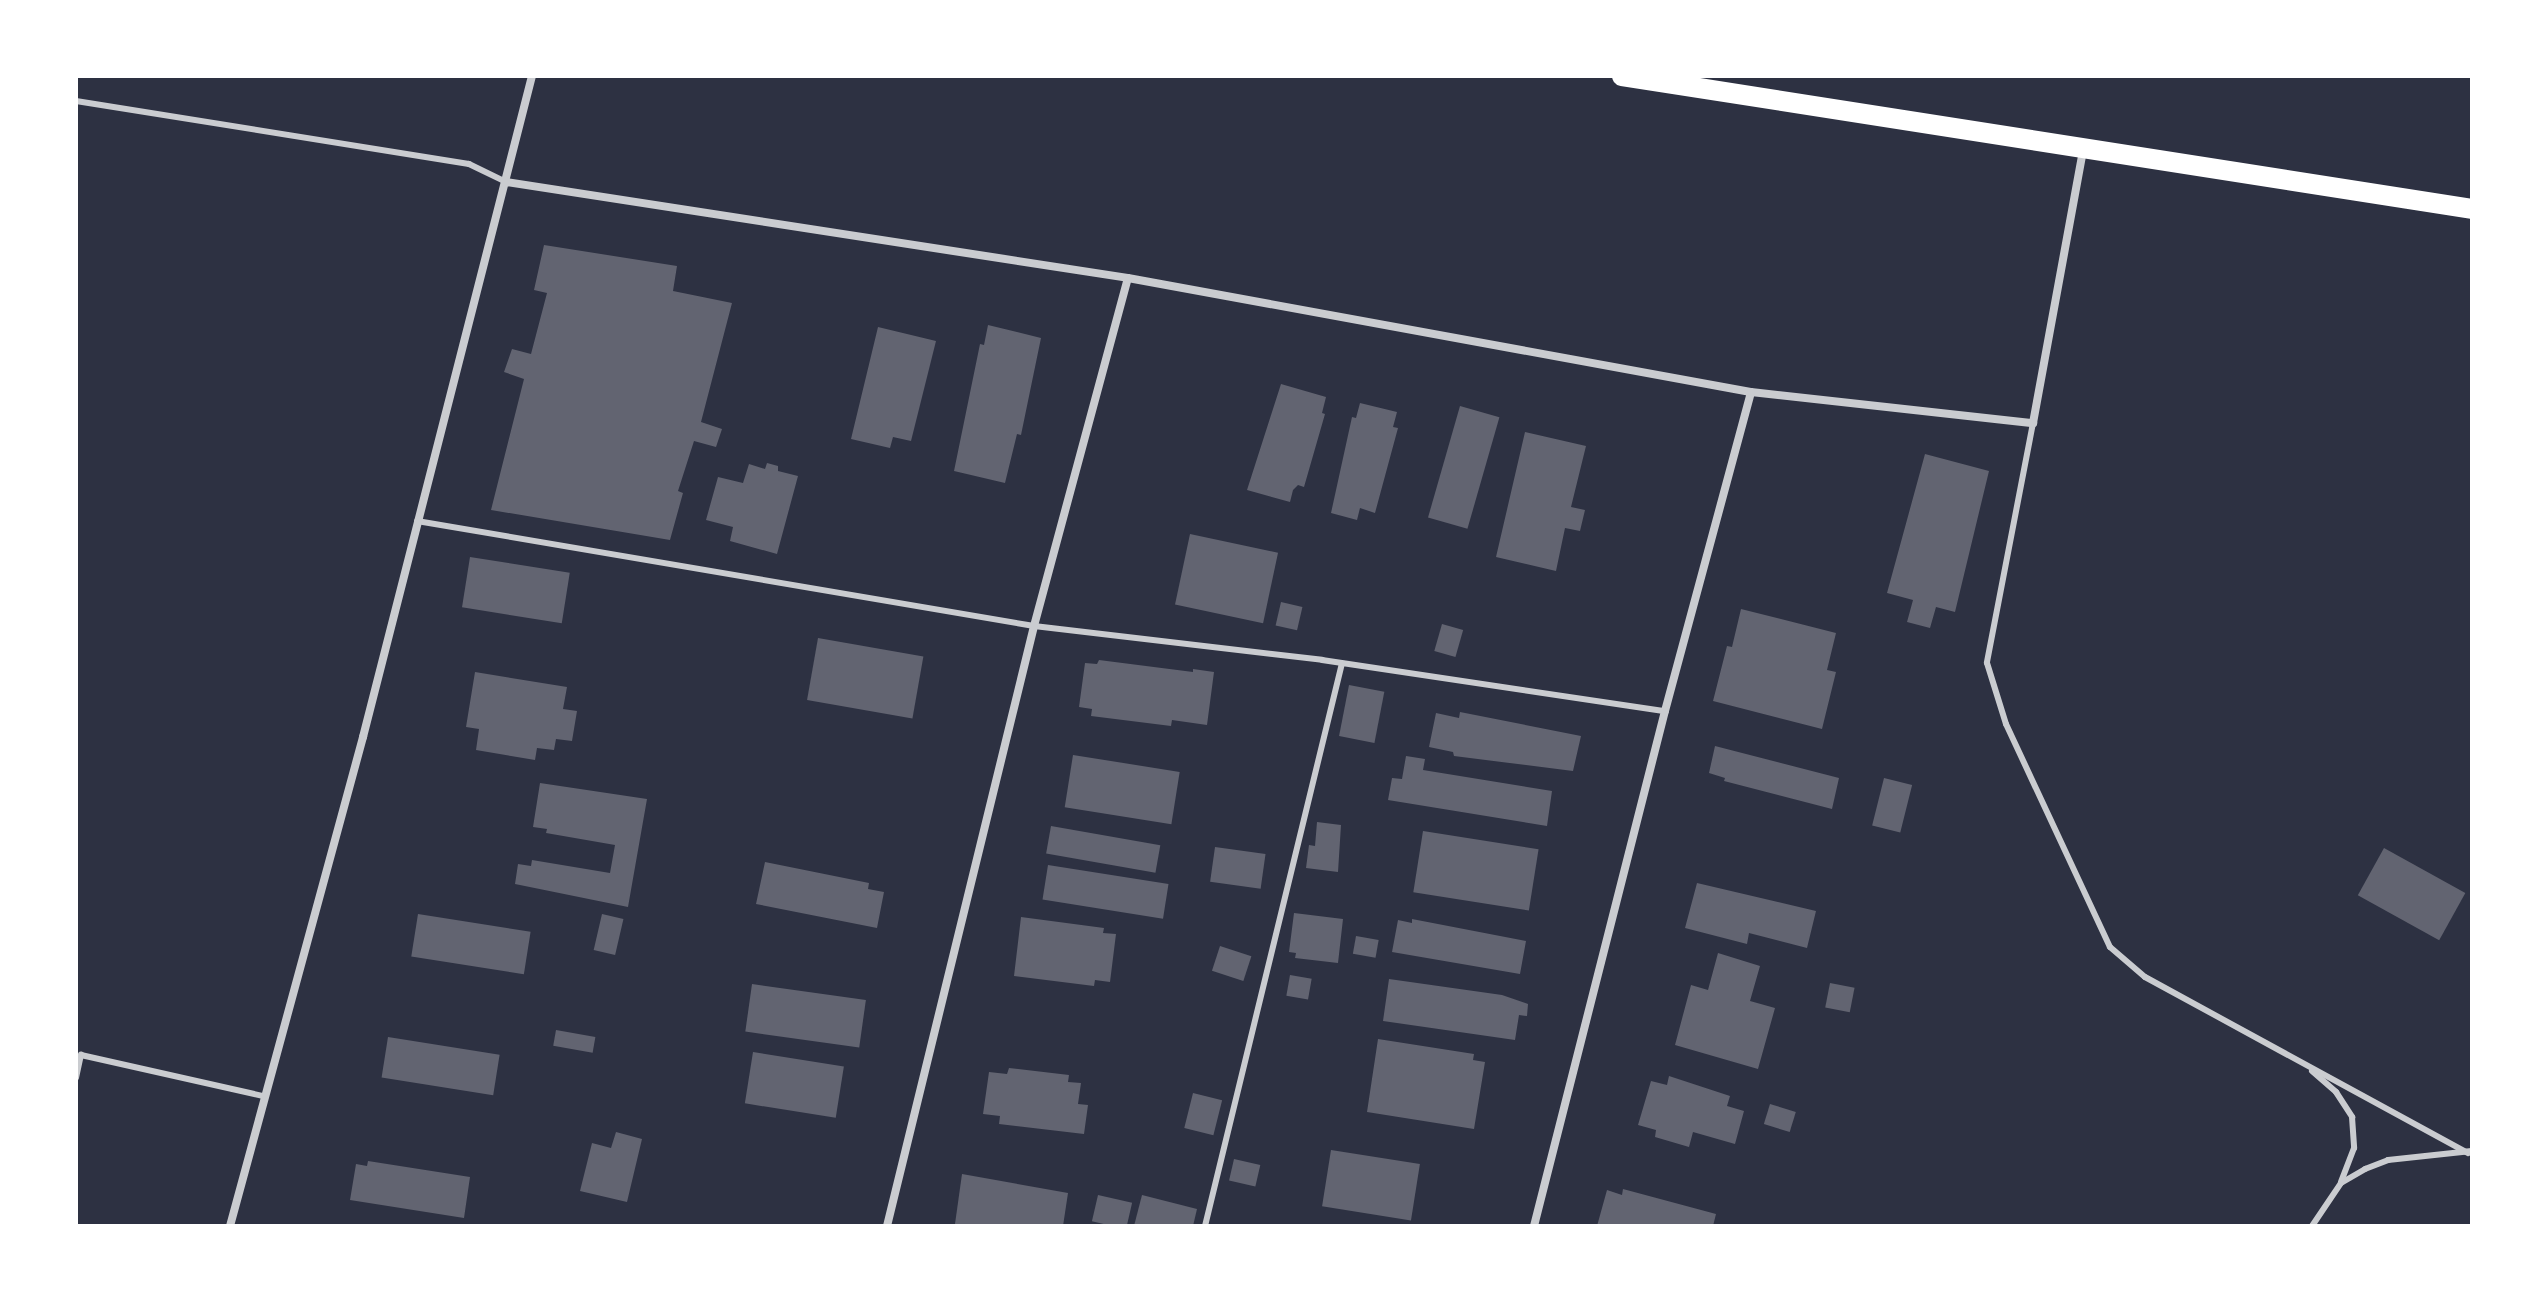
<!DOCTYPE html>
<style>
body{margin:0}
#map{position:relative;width:2548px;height:1302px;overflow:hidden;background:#2d3142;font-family:"Roboto Serif",serif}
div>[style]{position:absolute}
.building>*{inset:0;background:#626471;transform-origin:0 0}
.service>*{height:6px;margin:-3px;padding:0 3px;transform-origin:3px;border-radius:3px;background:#caccd0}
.minor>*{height:8px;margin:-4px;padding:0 4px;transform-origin:4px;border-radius:4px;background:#caccd0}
.primary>*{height:20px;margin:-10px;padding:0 10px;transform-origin:10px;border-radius:10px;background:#fff}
span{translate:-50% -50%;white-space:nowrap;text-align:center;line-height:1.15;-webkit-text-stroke:6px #fff;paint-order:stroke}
.frame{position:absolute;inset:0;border:78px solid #fff;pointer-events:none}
</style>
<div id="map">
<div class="building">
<i style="clip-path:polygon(544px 245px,677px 266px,673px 291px,732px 303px,701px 422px,722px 429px,716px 447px,694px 441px,678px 491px,683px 493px,670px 540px,491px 510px,524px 379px,504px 372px,512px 349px,531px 354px,547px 293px,534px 290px)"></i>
<i style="clip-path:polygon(988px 325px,1041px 338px,1021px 435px,1017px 434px,1005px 483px,954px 471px,980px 344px,984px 345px)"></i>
<i style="clip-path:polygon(878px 327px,936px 341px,911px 441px,893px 437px,890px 448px,851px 439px)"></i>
<i style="clip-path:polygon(1281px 384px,1326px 397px,1322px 413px,1325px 414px,1304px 487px,1298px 485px,1293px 490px,1290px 502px,1247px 490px)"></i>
<i style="clip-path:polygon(1360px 403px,1397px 412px,1393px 427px,1398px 428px,1375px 513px,1360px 508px,1357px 520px,1331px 513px,1352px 417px,1356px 418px)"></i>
<i style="left:1460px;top:406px;width:41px;height:116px;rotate:16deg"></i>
<i style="clip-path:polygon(1525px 432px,1586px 446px,1571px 507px,1585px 510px,1580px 531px,1565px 528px,1556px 571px,1496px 557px)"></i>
<i style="clip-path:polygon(1925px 454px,1989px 471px,1955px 612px,1936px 607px,1930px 628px,1907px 622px,1913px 600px,1887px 593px)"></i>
<i style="clip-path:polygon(767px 463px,778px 466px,778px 471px,798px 476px,777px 554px,730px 541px,733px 527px,706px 520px,718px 477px,743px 483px,749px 464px,765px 469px)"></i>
<i style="left:1190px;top:534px;width:90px;height:72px;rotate:12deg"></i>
<i style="left:470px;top:557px;width:101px;height:51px;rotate:9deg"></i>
<i style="left:1281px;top:602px;width:22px;height:24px;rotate:13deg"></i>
<i style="clip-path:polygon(1741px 609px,1836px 633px,1827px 670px,1836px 672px,1822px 729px,1713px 701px,1727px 646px,1732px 647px)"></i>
<i style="left:1442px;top:624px;width:22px;height:28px;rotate:16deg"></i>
<i style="left:818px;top:638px;width:107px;height:63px;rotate:10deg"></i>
<i style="clip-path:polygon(1099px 660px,1193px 672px,1193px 669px,1214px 672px,1207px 725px,1172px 720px,1171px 726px,1091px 716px,1092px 709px,1079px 707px,1085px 663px,1097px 664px)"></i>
<i style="clip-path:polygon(475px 672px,567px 687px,563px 709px,577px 711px,572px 741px,556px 739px,554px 750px,537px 748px,535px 760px,476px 750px,479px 729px,466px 727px)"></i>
<i style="left:1349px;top:685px;width:36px;height:52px;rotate:11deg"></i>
<i style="clip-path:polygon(1460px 712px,1581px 736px,1573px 771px,1454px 756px,1453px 752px,1429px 747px,1436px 713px,1459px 718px)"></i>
<i style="clip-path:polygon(1715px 746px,1839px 778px,1832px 809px,1724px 781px,1725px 778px,1709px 773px)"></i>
<i style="left:1073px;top:755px;width:108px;height:53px;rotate:9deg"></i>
<i style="clip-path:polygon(1406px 756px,1425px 759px,1423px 770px,1552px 791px,1547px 826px,1388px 800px,1392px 778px,1402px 779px)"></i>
<i style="left:1884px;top:778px;width:29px;height:49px;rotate:14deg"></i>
<i style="clip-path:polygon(540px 783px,647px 799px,628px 907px,515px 884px,518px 864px,531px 866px,532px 860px,610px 873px,615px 845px,546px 833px,547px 829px,533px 827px)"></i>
<i style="clip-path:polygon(1317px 822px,1341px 825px,1338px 872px,1306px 868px,1309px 845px,1315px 846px)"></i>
<i style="left:1051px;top:826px;width:111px;height:28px;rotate:10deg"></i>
<i style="left:1423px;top:831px;width:117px;height:62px;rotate:9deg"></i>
<i style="left:1215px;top:847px;width:51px;height:35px;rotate:8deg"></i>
<i style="left:2384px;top:848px;width:93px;height:54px;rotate:29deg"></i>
<i style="clip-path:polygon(765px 862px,869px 883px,868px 889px,884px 892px,877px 928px,756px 904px)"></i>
<i style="left:1048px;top:865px;width:122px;height:35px;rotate:9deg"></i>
<i style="clip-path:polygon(1697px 883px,1816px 911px,1807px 948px,1749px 933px,1747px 944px,1685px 928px)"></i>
<i style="clip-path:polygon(1294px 913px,1343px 919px,1338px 963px,1295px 958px,1296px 953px,1289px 952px)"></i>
<i style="left:418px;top:914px;width:114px;height:43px;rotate:9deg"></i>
<i style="left:602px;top:914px;width:22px;height:37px;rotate:13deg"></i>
<i style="clip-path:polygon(1021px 917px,1104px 928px,1103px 933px,1116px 934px,1110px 982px,1095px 980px,1094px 986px,1014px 976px)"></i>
<i style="clip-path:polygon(1412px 919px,1526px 941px,1520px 974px,1392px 952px,1398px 920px,1412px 923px)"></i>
<i style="left:1356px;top:936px;width:23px;height:18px;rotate:10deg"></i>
<i style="left:1220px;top:946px;width:33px;height:26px;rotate:18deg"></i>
<i style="clip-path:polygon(1718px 953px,1760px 966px,1750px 1001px,1775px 1008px,1758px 1069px,1675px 1045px,1691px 985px,1708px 990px)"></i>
<i style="left:1290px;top:975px;width:22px;height:21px;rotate:10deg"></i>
<i style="clip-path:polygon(1389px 979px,1502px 995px,1528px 1004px,1527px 1016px,1519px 1015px,1515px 1040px,1383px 1021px)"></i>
<i style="left:1830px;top:983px;width:25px;height:25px;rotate:11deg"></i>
<i style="left:752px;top:984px;width:115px;height:48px;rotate:8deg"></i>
<i style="left:556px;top:1030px;width:40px;height:16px;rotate:10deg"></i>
<i style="left:388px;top:1037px;width:113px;height:41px;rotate:9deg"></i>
<i style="clip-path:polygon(1378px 1039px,1474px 1054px,1473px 1060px,1485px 1062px,1474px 1129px,1367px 1112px)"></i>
<i style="left:753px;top:1052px;width:92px;height:52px;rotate:9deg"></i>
<i style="clip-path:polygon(1009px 1068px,1069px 1075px,1068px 1082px,1081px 1083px,1078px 1104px,1088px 1105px,1084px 1134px,999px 1124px,1000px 1116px,983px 1114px,989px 1072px,1007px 1074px)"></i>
<i style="clip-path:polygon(1669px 1076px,1730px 1096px,1727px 1106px,1744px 1111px,1735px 1144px,1693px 1132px,1689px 1147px,1655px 1137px,1656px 1130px,1638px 1125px,1651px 1081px,1667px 1085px)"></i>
<i style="left:1193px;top:1093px;width:30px;height:36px;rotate:14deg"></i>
<i style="left:1770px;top:1104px;width:27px;height:21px;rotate:17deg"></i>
<i style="clip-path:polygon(616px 1132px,642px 1139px,627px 1202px,580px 1191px,592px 1143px,611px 1148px)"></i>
<i style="left:1331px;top:1150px;width:90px;height:57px;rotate:9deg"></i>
<i style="left:1234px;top:1159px;width:27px;height:22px;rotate:13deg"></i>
<i style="clip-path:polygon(368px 1161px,470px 1177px,464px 1218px,350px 1200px,356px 1164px,367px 1166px)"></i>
<i style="clip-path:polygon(962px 1174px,1068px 1193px,1063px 1226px,955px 1224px)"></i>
<i style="clip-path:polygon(1623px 1189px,1716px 1214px,1713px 1226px,1597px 1226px,1607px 1190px,1622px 1195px)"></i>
<i style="left:1098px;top:1195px;width:35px;height:27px;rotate:13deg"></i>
<i style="clip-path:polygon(1142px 1195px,1197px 1209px,1193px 1226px,1134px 1226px)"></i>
</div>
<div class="service">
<i style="left:76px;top:101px;width:398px;rotate:9.1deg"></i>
<i style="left:469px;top:164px;width:41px;rotate:25.9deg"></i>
<i style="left:2033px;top:423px;width:244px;rotate:100.9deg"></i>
<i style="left:1987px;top:663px;width:64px;rotate:72.7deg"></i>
<i style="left:2006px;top:724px;width:246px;rotate:65deg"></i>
<i style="left:2110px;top:947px;width:46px;rotate:40.6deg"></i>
<i style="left:2145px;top:977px;width:368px;rotate:28.6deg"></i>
<i style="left:417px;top:521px;width:626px;rotate:9.66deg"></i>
<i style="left:1034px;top:626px;width:290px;rotate:6.7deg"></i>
<i style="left:1322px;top:660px;width:347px;rotate:8.5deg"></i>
<i style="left:2312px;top:1071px;width:32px;rotate:41deg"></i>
<i style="left:2336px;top:1092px;width:30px;rotate:57deg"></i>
<i style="left:2352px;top:1117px;width:31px;rotate:86deg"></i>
<i style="left:2354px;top:1148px;width:36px;rotate:111deg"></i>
<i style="left:76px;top:1078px;width:24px;rotate:-78deg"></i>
<i style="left:81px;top:1055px;width:187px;rotate:12.7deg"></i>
<i style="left:1205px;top:1226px;width:579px;rotate:-76.32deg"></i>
<i style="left:2312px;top:1226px;width:52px;rotate:-56deg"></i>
<i style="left:2341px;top:1183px;width:28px;rotate:-30deg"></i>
<i style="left:2365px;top:1169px;width:25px;rotate:-21deg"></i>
<i style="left:2388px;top:1160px;width:84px;rotate:-6.1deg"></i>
</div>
<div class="minor">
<i style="left:506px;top:182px;width:629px;rotate:8.77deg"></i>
<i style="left:1128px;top:278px;width:633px;rotate:10.37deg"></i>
<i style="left:1751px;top:392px;width:284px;rotate:6.3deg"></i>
<i style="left:2033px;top:423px;width:278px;rotate:-79.6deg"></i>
<i style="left:230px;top:1226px;width:507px;rotate:-74.78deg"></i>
<i style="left:363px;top:737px;width:682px;rotate:-75.66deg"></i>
<i style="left:887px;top:1226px;width:618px;rotate:-76.23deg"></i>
<i style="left:1034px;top:626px;width:360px;rotate:-74.9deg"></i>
<i style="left:1534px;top:1226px;width:531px;rotate:-75.73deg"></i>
<i style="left:1665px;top:711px;width:330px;rotate:-74.9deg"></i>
</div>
<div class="primary">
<i style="left:1622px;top:76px;width:860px;rotate:8.89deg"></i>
</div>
<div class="frame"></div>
</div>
